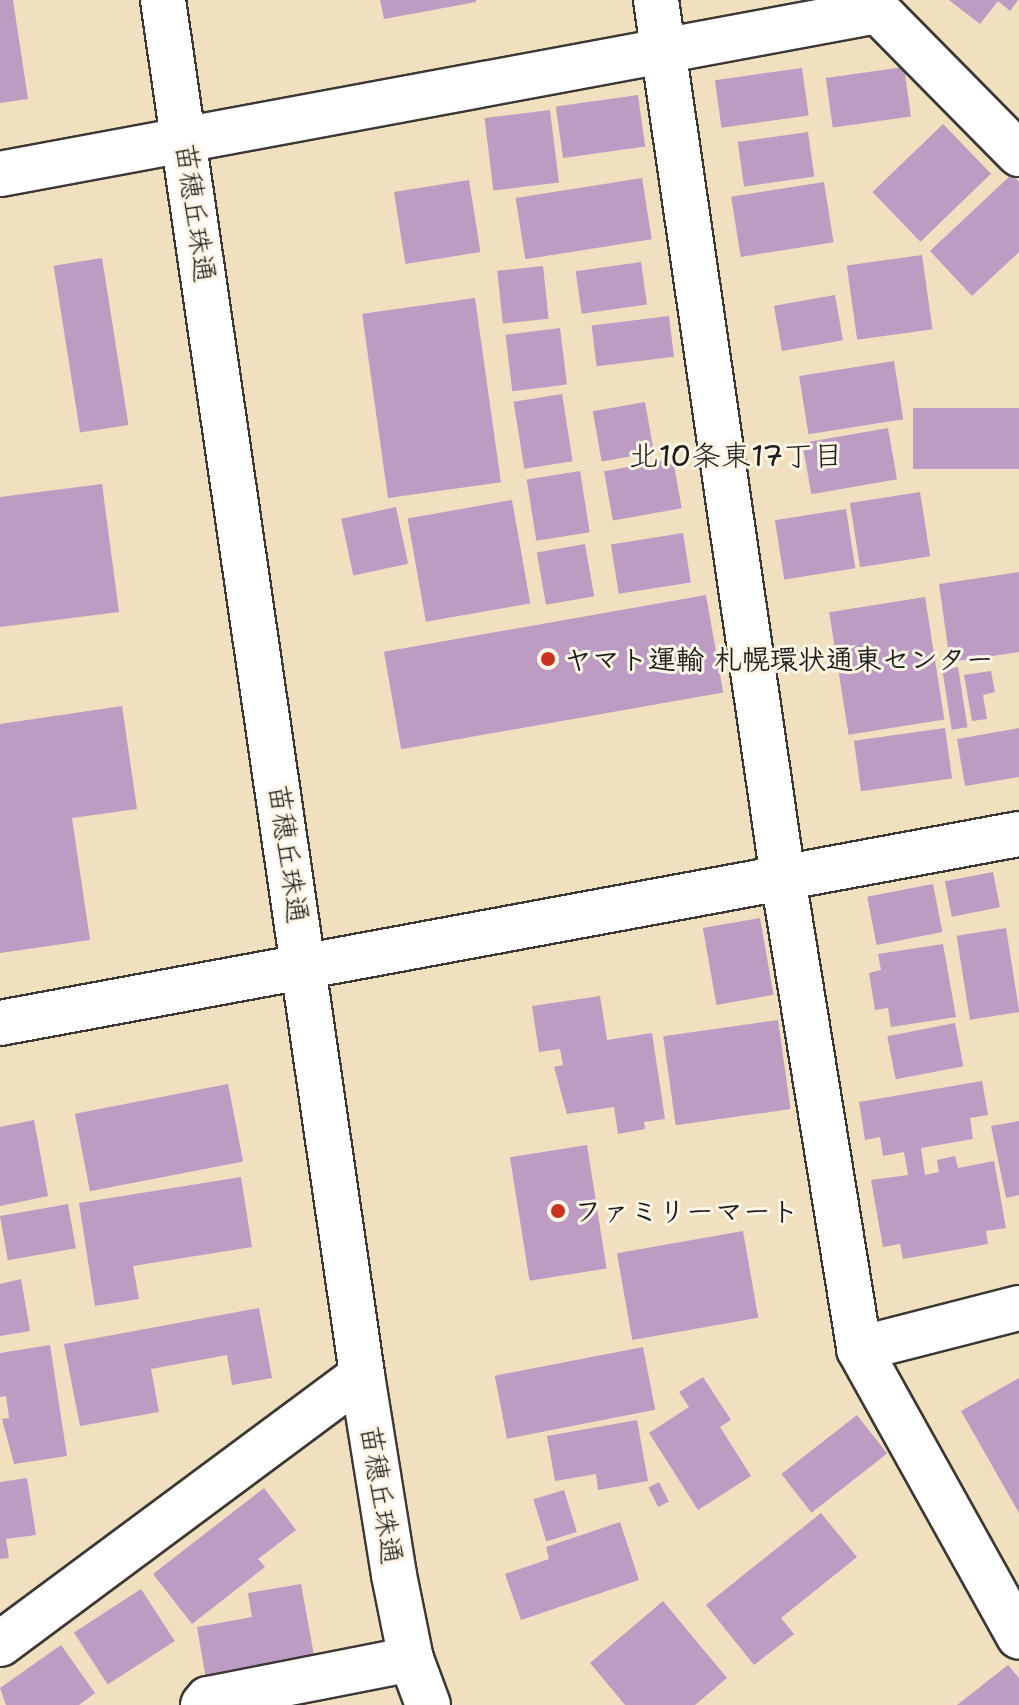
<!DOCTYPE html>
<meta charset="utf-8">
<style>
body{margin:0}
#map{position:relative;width:1019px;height:1705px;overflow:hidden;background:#f0e0c0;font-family:"Shantell Sans","Klee One",sans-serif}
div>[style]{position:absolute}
.building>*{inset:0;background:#bc9cc3;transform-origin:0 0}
.roads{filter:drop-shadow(2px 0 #3c3935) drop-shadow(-2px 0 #3c3935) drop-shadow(0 2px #3c3935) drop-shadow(0 -2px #3c3935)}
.minor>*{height:44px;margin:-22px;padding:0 22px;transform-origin:22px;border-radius:22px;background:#fff}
.dots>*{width:22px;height:22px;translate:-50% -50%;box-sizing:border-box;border:4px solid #fcf5e5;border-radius:50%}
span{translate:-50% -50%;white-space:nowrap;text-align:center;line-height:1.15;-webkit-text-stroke:6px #fcf5e5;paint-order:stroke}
.street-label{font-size:28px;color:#1c1c1c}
.poi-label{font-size:28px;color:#1c1c1c;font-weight:700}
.left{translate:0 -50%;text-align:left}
.neighbourhood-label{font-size:30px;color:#1c1c1c}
</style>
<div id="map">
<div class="building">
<i style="clip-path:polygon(0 0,13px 0,28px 99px,0 103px)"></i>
<i style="clip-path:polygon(380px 0,476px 0,476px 2px,384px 19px)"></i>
<i style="clip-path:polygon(949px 0,1018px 0,1010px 11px,998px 1px,980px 24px)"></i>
<i style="left:904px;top:67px;width:50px;height:79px;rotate:82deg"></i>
<i style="left:802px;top:68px;width:48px;height:88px;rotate:82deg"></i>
<i style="left:638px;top:95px;width:52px;height:83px;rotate:82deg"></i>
<i style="left:550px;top:110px;width:73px;height:66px;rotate:83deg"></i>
<i style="left:943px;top:124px;width:69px;height:98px;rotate:46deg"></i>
<i style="left:808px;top:132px;width:45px;height:71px;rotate:82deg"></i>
<i style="clip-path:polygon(1012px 174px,1019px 182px,1019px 252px,972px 296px,930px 251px)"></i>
<i style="left:642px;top:178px;width:62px;height:128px;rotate:81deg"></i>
<i style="left:469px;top:180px;width:73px;height:76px;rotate:81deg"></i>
<i style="left:824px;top:182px;width:61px;height:94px;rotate:81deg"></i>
<i style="left:922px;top:255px;width:75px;height:76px;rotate:82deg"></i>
<i style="left:102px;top:258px;width:169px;height:49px;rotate:81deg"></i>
<i style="left:641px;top:262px;width:43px;height:66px;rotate:82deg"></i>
<i style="left:543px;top:266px;width:53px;height:46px;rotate:84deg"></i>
<i style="left:835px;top:295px;width:46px;height:62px;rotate:80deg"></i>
<i style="left:475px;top:298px;width:186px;height:114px;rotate:82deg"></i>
<i style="left:669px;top:316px;width:41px;height:78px;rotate:83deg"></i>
<i style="left:560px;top:328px;width:57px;height:55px;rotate:83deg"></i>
<i style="left:894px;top:361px;width:59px;height:96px;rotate:81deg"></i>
<i style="left:562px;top:394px;width:68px;height:49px;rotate:81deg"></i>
<i style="left:645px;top:402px;width:51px;height:53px;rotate:80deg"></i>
<i style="left:1019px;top:408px;width:61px;height:106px;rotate:90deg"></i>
<i style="left:888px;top:428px;width:52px;height:87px;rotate:80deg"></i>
<i style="left:673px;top:459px;width:50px;height:70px;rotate:80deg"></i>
<i style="left:580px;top:471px;width:62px;height:54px;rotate:81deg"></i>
<i style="clip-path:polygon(102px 484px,119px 612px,0 627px,0 497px)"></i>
<i style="left:920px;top:492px;width:65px;height:71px;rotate:81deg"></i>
<i style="left:512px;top:500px;width:105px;height:106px;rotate:80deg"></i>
<i style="left:396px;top:507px;width:58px;height:56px;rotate:78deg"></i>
<i style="left:846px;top:509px;width:60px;height:72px;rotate:81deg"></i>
<i style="left:683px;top:533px;width:50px;height:73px;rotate:81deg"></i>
<i style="left:585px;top:544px;width:53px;height:49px;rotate:80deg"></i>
<i style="clip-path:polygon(1019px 572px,1019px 652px,950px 662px,939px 584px)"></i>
<i style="left:706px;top:595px;width:99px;height:327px;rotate:80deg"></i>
<i style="left:925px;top:597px;width:124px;height:97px;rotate:81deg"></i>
<i style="left:958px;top:667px;width:61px;height:16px;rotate:81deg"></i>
<i style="clip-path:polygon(991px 671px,995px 692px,983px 695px,987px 719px,972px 721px,964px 675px)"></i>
<i style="clip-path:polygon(122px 706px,137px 809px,72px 818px,90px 940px,0 953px,0 724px)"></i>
<i style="left:945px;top:728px;width:51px;height:92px;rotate:82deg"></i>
<i style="clip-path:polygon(1019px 728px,1019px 777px,965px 786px,957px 739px)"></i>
<i style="left:993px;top:872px;width:36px;height:49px;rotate:79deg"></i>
<i style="left:933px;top:884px;width:49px;height:67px;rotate:79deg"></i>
<i style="left:760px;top:918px;width:78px;height:58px;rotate:80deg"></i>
<i style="left:1006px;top:928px;width:85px;height:50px;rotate:81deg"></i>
<i style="clip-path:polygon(943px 944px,956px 1017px,891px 1027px,888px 1008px,875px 1010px,869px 973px,881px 970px,878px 954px)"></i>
<i style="clip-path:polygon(600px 996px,607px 1040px,652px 1033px,665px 1119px,644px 1122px,645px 1129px,618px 1134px,614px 1107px,567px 1114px,554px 1067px,563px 1065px,560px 1049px,539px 1052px,532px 1006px)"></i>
<i style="left:778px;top:1020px;width:90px;height:116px;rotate:82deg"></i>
<i style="left:955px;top:1023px;width:44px;height:69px;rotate:79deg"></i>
<i style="clip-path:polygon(982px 1081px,988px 1115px,970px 1118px,973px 1139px,921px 1148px,925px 1175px,939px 1172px,937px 1160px,955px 1156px,958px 1168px,994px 1161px,1006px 1228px,986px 1231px,988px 1244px,903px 1259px,900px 1244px,883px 1247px,871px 1180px,908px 1175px,904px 1152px,883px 1156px,880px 1137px,865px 1140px,859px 1102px)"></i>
<i style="left:228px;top:1084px;width:79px;height:156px;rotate:79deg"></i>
<i style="clip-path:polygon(34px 1120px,48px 1196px,0 1206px,0 1127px)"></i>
<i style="clip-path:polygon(1019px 1121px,1019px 1195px,1006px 1198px,991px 1126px)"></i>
<i style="left:587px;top:1145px;width:125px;height:78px;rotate:81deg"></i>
<i style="clip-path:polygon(241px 1177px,252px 1247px,133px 1266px,139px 1299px,95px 1306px,79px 1203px)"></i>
<i style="left:68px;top:1204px;width:45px;height:69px;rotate:80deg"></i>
<i style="left:743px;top:1231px;width:88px;height:128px;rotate:80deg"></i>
<i style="clip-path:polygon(21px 1279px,30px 1331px,0 1336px,0 1284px)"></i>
<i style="clip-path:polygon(259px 1308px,272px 1378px,232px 1385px,227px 1355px,151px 1369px,159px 1412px,80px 1426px,64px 1344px)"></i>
<i style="clip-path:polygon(50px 1345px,67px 1456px,14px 1464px,2px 1419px,9px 1418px,6px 1396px,0 1397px,0 1353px)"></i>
<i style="left:643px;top:1347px;width:64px;height:151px;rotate:79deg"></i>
<i style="clip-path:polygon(703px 1377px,731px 1420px,720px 1427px,751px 1476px,698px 1510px,649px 1433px,689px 1407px,679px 1392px)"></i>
<i style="clip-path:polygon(1019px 1378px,1019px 1513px,961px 1411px)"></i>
<i style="left:857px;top:1415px;width:49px;height:96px;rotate:52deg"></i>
<i style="clip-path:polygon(637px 1420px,648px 1481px,598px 1490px,596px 1474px,555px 1481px,547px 1436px)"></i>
<i style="clip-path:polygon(27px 1478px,36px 1535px,6px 1539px,9px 1558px,0 1559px,0 1482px)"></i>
<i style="left:659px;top:1482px;width:22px;height:12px;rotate:63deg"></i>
<i style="clip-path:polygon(264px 1488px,296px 1530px,258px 1559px,265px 1567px,192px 1624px,153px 1574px)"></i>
<i style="left:564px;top:1490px;width:44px;height:32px;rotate:73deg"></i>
<i style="clip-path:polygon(821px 1513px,857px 1557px,781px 1618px,794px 1634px,754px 1665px,706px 1605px)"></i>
<i style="clip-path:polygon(620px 1522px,639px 1580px,521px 1620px,505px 1574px,549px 1559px,546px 1547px)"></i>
<i style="clip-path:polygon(301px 1584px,315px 1661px,206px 1679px,197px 1627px,252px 1617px,248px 1593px)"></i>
<i style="left:141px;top:1589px;width:62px;height:80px;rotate:57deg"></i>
<i style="clip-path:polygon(663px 1601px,727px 1678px,695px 1705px,625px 1705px,590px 1663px)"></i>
<i style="clip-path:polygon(61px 1645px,95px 1693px,79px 1705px,6px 1705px,0 1688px)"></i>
<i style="clip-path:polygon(1008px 1665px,1019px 1678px,1019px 1705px,957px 1705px)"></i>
</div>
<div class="roads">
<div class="minor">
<i style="left:163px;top:0;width:1389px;rotate:81.76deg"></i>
<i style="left:362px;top:1375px;width:203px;rotate:80.9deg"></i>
<i style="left:394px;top:1575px;width:86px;rotate:78.6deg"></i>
<i style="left:411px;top:1659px;width:49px;rotate:69.7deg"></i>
<i style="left:656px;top:0;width:887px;rotate:81.77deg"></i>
<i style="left:783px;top:878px;width:477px;rotate:80.8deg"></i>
<i style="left:859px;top:1349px;width:329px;rotate:60.9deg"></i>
<i style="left:878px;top:11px;width:201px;rotate:45.4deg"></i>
<i style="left:0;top:174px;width:893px;rotate:-10.52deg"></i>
<i style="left:0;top:1023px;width:1036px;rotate:-10.51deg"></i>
<i style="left:859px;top:1349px;width:165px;rotate:-14.4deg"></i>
<i style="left:0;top:1644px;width:451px;rotate:-36.6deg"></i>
<i style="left:203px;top:1705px;width:8px;rotate:-50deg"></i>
<i style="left:208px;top:1699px;width:207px;rotate:-11.1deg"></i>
</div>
</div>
<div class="dots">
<i style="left:548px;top:659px;background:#c8321e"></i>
<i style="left:558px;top:1211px;background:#c8321e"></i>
</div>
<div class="street-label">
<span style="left:196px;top:213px;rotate:82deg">苗穂丘珠通</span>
<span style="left:289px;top:854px;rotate:82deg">苗穂丘珠通</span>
<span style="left:382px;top:1495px;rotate:81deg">苗穂丘珠通</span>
</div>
<div class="poi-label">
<span class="left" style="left:564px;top:659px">ヤマト運輸 札幌環状通東センター</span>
<span class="left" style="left:574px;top:1211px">ファミリーマート</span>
</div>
<div class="neighbourhood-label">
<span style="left:736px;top:456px">北10条東17丁目</span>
</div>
</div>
